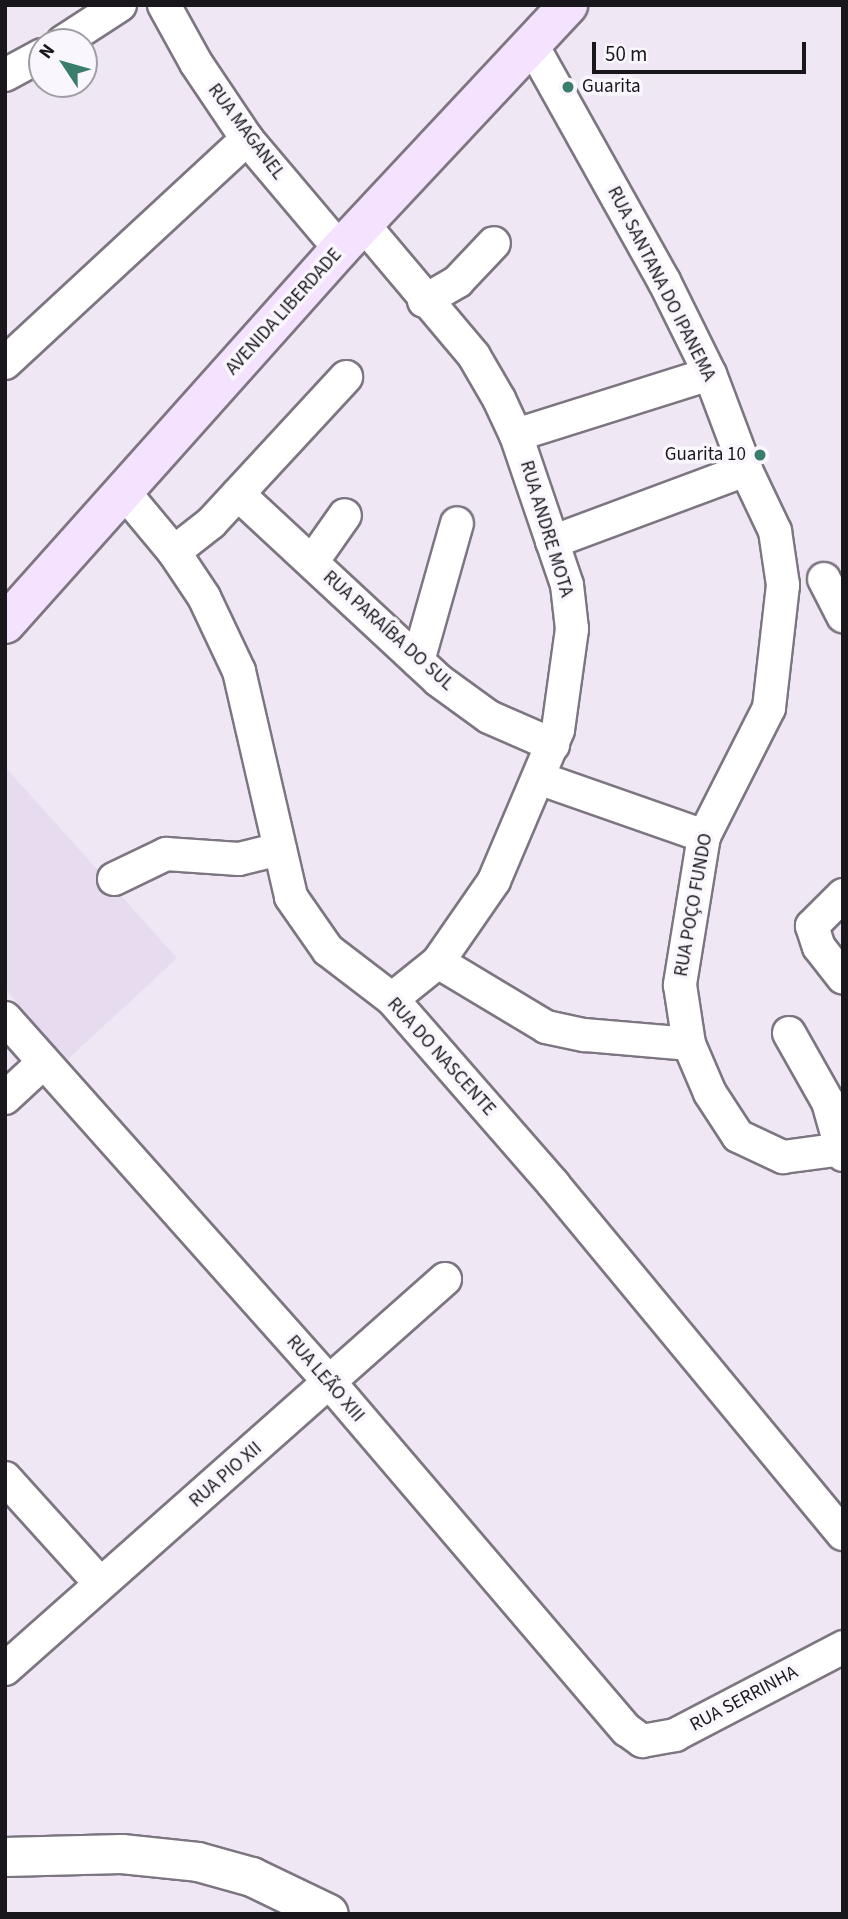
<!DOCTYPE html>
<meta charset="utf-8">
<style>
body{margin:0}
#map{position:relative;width:848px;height:1919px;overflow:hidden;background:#efe7f4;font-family:"Source Sans 3",sans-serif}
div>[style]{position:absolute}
.built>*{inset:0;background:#e7dbef}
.building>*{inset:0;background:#465450}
.round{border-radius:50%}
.roads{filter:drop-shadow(2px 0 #7d7681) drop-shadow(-2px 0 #7d7681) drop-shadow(0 2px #7d7681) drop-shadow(0 -2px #7d7681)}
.minor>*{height:32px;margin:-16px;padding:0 16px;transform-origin:16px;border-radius:16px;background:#fff}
.tertiary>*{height:38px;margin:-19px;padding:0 19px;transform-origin:19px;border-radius:19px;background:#fff}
.secondary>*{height:38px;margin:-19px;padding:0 19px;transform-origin:19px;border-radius:19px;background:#f4e2fe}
.dots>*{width:19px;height:19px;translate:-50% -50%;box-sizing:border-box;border:4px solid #faf6fd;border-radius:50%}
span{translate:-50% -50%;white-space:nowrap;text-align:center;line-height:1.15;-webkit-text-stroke:7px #faf6fd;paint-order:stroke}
.poi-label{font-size:19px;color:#19171b}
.left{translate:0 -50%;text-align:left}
.right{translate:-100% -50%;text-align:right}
.street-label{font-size:19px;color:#19171b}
.frame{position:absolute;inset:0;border:7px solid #19171b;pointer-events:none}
.north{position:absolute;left:28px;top:28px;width:70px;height:70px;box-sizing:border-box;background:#faf6fd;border:2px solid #a09da3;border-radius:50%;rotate:306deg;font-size:19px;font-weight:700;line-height:28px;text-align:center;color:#19171b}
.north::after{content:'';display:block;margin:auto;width:24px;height:32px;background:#3a7c6d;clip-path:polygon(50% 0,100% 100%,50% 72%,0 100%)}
.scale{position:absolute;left:592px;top:42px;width:214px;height:32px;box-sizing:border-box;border:4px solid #19171b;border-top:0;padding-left:9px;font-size:21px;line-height:24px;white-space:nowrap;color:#19171b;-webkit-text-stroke:5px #faf6fd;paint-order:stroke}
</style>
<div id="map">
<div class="built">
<i style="clip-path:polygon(5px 767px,177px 958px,67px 1060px,5px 989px)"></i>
</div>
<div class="building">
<i class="round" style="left:753px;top:447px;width:16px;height:16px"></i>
</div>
<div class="roads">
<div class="minor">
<i style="left:164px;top:5px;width:66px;rotate:61.1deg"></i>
<i style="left:196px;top:63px;width:92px;rotate:56.1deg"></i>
<i style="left:247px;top:139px;width:144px;rotate:49.8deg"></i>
<i style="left:63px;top:42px;width:68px;rotate:-33deg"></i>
<i style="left:532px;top:45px;width:270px;rotate:60.8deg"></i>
<i style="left:664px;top:281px;width:104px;rotate:63.7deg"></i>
<i style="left:710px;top:374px;width:103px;rotate:69.4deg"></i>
<i style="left:746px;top:470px;width:68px;rotate:64.6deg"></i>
<i style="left:775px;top:531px;width:55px;rotate:81.6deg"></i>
<i style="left:783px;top:585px;width:124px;rotate:96.5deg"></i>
<i style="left:769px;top:708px;width:144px;rotate:116.9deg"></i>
<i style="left:704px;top:836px;width:151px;rotate:99.2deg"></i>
<i style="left:680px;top:985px;width:60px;rotate:81.3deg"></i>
<i style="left:689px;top:1044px;width:53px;rotate:66.8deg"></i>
<i style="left:710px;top:1093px;width:51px;rotate:56.9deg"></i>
<i style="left:738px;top:1136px;width:50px;rotate:25deg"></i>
<i style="left:783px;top:1157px;width:61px;rotate:-7.6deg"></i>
<i style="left:5px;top:75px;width:42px;rotate:-28.4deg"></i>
<i style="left:363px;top:224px;width:172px;rotate:49.9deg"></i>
<i style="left:474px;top:356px;width:50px;rotate:59.8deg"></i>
<i style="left:499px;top:399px;width:40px;rotate:65deg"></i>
<i style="left:516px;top:435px;width:158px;rotate:71.2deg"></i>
<i style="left:567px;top:585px;width:44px;rotate:83.5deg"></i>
<i style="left:572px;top:629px;width:102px;rotate:97.9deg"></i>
<i style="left:558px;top:730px;width:164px;rotate:113deg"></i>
<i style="left:494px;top:881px;width:98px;rotate:124.7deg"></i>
<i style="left:438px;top:962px;width:59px;rotate:141.2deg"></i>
<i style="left:424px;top:301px;width:39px;rotate:-30deg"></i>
<i style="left:458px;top:281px;width:52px;rotate:-46.5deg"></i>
<i style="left:5px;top:363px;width:330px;rotate:-42.8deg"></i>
<i style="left:516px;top:435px;width:203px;rotate:-17.5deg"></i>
<i style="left:124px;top:492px;width:78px;rotate:50.2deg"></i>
<i style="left:174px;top:552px;width:54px;rotate:56.3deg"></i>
<i style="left:204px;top:597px;width:82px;rotate:64.7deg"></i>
<i style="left:239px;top:671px;width:232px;rotate:77deg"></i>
<i style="left:291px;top:897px;width:65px;rotate:55.1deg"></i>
<i style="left:328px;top:950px;width:81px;rotate:37.4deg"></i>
<i style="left:392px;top:999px;width:247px;rotate:48.9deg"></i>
<i style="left:554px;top:1185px;width:453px;rotate:50.4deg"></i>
<i style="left:238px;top:494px;width:273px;rotate:42.9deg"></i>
<i style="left:438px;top:680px;width:63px;rotate:36deg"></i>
<i style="left:489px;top:717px;width:70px;rotate:23.6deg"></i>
<i style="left:552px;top:542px;width:207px;rotate:-20.4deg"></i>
<i style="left:174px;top:552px;width:47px;rotate:-38.1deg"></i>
<i style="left:211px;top:523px;width:199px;rotate:-47.2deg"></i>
<i style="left:312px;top:562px;width:57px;rotate:-54.9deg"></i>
<i style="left:824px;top:579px;width:42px;rotate:62.8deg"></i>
<i style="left:418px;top:661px;width:143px;rotate:-74.2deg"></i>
<i style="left:541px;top:779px;width:173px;rotate:19.3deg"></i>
<i style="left:114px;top:879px;width:58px;rotate:-25.7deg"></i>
<i style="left:166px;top:854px;width:73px;rotate:3.9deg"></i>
<i style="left:239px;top:859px;width:42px;rotate:-13.7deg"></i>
<i style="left:843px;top:895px;width:44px;rotate:135deg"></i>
<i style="left:812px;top:926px;width:22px;rotate:72deg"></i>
<i style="left:819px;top:947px;width:39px;rotate:52deg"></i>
<i style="left:438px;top:962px;width:126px;rotate:31deg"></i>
<i style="left:546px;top:1027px;width:40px;rotate:12deg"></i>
<i style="left:585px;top:1035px;width:104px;rotate:4.9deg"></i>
<i style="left:5px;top:1018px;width:490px;rotate:48.3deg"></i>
<i style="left:331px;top:1384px;width:455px;rotate:49.5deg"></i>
<i style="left:627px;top:1730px;width:19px;rotate:36deg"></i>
<i style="left:642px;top:1741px;width:34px;rotate:-10deg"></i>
<i style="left:675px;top:1735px;width:190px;rotate:-27.6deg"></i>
<i style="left:789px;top:1033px;width:79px;rotate:60.5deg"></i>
<i style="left:828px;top:1102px;width:55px;rotate:74.2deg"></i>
<i style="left:5px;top:1098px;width:53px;rotate:-42.7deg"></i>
<i style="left:5px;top:1478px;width:142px;rotate:47.9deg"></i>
<i style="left:5px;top:1669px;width:588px;rotate:-41.55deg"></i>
</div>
<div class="tertiary">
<i style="left:5px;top:1857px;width:117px;rotate:-1.5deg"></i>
<i style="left:122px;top:1854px;width:76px;rotate:6deg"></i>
<i style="left:198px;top:1862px;width:56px;rotate:15.5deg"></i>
<i style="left:252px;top:1877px;width:85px;rotate:25.7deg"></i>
</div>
<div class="secondary">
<i style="left:5px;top:624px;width:503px;rotate:-48.22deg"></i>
<i style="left:340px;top:249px;width:334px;rotate:-46.9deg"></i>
</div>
</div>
<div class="dots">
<i style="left:568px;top:87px;background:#3a7c6d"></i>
<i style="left:760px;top:455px;background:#3a7c6d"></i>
</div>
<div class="poi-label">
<span class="left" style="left:582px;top:87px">Guarita</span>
<span class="right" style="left:746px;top:455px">Guarita 10</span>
</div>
<div class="street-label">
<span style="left:246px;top:132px;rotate:53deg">RUA MAGANEL</span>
<span style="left:661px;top:284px;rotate:63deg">RUA SANTANA DO IPANEMA</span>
<span style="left:284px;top:312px;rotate:-48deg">AVENIDA LIBERDADE</span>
<span style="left:546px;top:529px;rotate:73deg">RUA ANDRE MOTA</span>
<span style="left:388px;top:631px;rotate:42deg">RUA PARAÍBA DO SUL</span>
<span style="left:694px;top:905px;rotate:-80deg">RUA POÇO FUNDO</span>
<span style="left:441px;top:1057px;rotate:48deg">RUA DO NASCENTE</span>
<span style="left:325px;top:1379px;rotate:49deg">RUA LEÃO XIII</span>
<span style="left:226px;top:1475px;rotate:-41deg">RUA PIO XII</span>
<span style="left:744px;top:1699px;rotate:-28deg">RUA SERRINHA</span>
</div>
<div class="frame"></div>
<div class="north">N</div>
<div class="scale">50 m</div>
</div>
